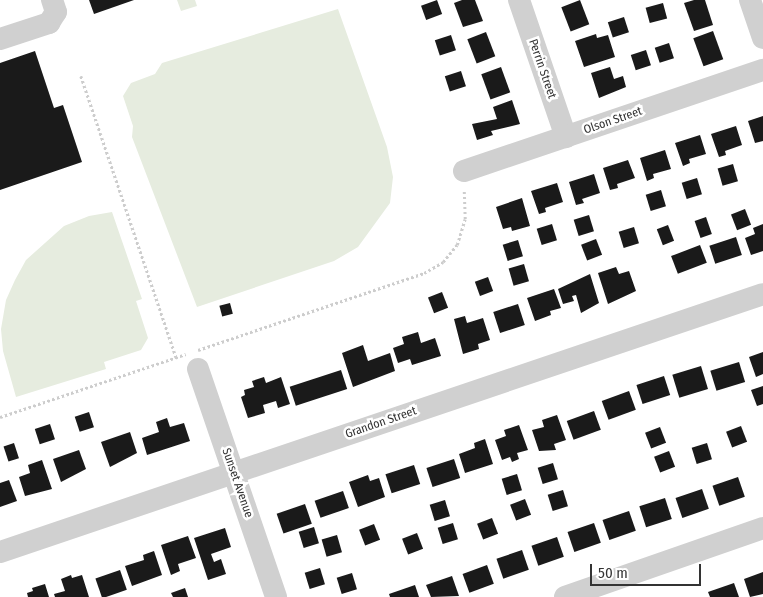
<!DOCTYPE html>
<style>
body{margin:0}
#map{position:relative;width:763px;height:597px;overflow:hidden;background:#fff;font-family:"Fira Sans Condensed",sans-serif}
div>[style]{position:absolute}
.green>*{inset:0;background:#e6ecdf}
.building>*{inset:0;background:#1a1a1a;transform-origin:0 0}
.path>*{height:2.5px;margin-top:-1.25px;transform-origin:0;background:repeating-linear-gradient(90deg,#cdcdcd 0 2.5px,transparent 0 5px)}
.minor>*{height:22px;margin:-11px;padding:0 11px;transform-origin:11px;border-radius:11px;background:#d0d0d0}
span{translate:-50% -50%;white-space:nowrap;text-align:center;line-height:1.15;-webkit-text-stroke:5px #fff;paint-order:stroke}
.street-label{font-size:12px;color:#333}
.scale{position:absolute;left:590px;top:564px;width:111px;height:22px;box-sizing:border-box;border:2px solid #333;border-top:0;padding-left:6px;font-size:15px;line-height:18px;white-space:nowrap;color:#333;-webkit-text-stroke:4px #fff;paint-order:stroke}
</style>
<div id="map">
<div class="green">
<i style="clip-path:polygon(177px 0,195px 0,197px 6px,181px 11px)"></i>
<i style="clip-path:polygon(338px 9px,387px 147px,393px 177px,390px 203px,358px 247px,334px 261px,197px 307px,132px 137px,133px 126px,123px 96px,131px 83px,155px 74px,162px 63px)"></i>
<i style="clip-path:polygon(112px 212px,142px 299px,136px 301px,148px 338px,141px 350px,104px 362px,106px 369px,16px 397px,3px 351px,1px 329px,6px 300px,15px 280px,26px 260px,64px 226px,89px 216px)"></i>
</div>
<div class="building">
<i style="clip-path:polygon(89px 0,134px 0,94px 14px)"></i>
<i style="left:437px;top:0;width:15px;height:17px;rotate:70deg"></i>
<i style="clip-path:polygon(462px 0,475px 0,483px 21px,463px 27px,454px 3px)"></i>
<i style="left:580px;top:0;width:26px;height:20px;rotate:69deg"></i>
<i style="clip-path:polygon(694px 0,705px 0,713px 25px,694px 31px,684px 3px)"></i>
<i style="left:663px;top:3px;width:16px;height:18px;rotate:75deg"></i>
<i style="left:624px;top:17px;width:16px;height:17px;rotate:72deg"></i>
<i style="left:713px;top:31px;width:30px;height:21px;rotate:70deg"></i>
<i style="left:486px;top:32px;width:26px;height:20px;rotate:69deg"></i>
<i style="clip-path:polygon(596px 34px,597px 38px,608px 35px,615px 57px,584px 67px,575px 41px)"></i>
<i style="left:451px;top:35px;width:16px;height:17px;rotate:72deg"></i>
<i style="left:669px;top:43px;width:16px;height:15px;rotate:72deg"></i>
<i style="left:646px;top:50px;width:16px;height:16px;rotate:72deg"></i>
<i style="clip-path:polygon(35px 51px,54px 108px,63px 105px,82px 162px,0 190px,0 63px)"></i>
<i style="left:501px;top:67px;width:27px;height:21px;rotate:70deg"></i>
<i style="clip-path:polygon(610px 67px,614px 79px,623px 76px,626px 87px,599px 98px,591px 73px)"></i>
<i style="left:461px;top:71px;width:16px;height:17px;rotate:72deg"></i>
<i style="clip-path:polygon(512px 100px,520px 124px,491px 131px,493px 135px,477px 140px,472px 124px,497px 119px,493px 107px)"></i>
<i style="clip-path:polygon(763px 116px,763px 141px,755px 143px,748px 121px)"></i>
<i style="clip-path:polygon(736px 126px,742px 145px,725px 151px,726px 155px,719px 157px,711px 134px)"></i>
<i style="clip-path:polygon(700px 135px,706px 154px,689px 159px,690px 163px,683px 166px,675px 143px)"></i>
<i style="clip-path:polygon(665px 150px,671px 169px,653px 174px,654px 178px,647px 181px,640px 158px)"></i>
<i style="clip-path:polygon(628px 160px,635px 178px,617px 184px,618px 188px,610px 190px,603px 168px)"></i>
<i style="left:733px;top:164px;width:18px;height:16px;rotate:74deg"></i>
<i style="clip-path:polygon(594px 174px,600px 193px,582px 199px,584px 203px,576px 205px,569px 182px)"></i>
<i style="left:697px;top:178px;width:17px;height:16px;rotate:73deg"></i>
<i style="clip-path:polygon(557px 183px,563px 202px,545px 208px,546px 212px,539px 214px,531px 191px)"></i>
<i style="left:661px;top:190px;width:17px;height:16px;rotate:73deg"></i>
<i style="clip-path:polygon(522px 198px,530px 226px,512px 231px,511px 227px,503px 229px,496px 207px)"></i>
<i style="left:745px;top:209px;width:17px;height:15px;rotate:69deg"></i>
<i style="left:589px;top:215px;width:17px;height:16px;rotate:73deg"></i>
<i style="left:706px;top:217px;width:18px;height:12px;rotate:71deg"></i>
<i style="left:552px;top:224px;width:17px;height:16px;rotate:73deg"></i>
<i style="clip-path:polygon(763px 224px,763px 251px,751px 255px,745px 238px,755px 234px,753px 228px)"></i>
<i style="left:668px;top:225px;width:17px;height:12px;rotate:69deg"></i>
<i style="left:634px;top:227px;width:17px;height:16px;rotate:73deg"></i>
<i style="left:736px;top:237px;width:19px;height:28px;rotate:72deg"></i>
<i style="left:596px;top:239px;width:17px;height:16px;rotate:69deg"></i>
<i style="left:518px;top:240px;width:17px;height:16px;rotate:73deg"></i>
<i style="left:700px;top:245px;width:19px;height:31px;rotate:69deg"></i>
<i style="left:524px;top:264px;width:18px;height:16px;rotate:74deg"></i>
<i style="clip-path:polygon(616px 267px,619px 274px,629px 271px,636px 291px,608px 304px,598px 273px)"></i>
<i style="clip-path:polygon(590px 274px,599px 303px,581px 313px,576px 295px,572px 296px,574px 301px,563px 304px,558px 289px)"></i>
<i style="left:488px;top:277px;width:15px;height:14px;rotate:70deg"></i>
<i style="clip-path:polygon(554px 289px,561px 308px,550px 311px,551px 315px,535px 321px,527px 298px)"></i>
<i style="left:442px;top:292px;width:17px;height:15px;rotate:69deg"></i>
<i style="left:230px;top:303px;width:11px;height:11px;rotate:75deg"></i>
<i style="left:518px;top:304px;width:22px;height:26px;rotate:72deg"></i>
<i style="clip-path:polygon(465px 316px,467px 323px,483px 318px,490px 340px,478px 344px,479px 349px,463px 354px,454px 319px)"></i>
<i style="clip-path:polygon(418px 332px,421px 343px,435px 338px,441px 356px,412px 365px,410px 359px,398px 363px,393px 348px,404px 344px,402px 337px)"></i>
<i style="clip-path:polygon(363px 345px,368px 361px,390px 353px,395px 371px,353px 387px,342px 353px)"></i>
<i style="clip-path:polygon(763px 352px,763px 374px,756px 377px,749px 357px)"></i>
<i style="left:739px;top:362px;width:21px;height:30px;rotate:73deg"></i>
<i style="left:701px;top:366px;width:24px;height:30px;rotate:73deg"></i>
<i style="left:341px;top:370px;width:20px;height:54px;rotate:72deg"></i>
<i style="left:664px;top:376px;width:20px;height:29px;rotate:72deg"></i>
<i style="clip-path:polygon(264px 377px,266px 383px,281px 377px,290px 404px,278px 408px,276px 401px,263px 405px,265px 413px,248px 418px,241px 397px,245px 395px,244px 390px,254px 387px,252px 381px)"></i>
<i style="clip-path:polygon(763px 386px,763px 404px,757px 406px,751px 390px)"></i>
<i style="left:629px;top:391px;width:20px;height:29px;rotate:70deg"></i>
<i style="left:594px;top:411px;width:20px;height:29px;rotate:70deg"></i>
<i style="left:89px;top:412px;width:16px;height:15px;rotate:72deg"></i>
<i style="clip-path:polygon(557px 415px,566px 440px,554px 444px,556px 450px,539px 451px,532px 430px,544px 427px,542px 420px)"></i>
<i style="clip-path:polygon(167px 418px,170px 427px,184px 423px,190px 441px,147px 455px,142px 438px,159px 432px,156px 422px)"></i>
<i style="left:50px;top:424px;width:16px;height:16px;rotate:72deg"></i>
<i style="clip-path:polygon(519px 425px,528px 450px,517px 453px,519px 459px,512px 462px,510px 457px,502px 460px,495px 440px,506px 436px,504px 430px)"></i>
<i style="left:741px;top:426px;width:17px;height:16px;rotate:69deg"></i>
<i style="left:660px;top:427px;width:17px;height:16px;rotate:69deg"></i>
<i style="clip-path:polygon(130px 432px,137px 453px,110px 467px,101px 442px)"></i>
<i style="clip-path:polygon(485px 439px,493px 464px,465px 473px,459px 454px,475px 448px,474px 443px)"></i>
<i style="left:14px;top:443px;width:16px;height:11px;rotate:72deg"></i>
<i style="left:707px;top:443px;width:17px;height:16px;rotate:73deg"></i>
<i style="clip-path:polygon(79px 450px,86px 469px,61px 482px,53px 459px)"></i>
<i style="left:669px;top:451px;width:17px;height:16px;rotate:69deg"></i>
<i style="left:454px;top:459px;width:20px;height:29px;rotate:72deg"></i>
<i style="clip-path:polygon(42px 460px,52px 489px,25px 496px,19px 477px,30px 473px,28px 465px)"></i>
<i style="left:553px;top:463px;width:17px;height:16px;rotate:73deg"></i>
<i style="left:414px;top:465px;width:20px;height:30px;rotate:72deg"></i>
<i style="left:517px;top:474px;width:17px;height:16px;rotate:73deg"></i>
<i style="clip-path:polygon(368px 475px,370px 481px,379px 478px,385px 497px,358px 507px,349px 482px)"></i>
<i style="left:738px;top:477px;width:21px;height:27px;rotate:71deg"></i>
<i style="clip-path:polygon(9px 480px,17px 501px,0 507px,0 483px)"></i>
<i style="left:702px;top:489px;width:21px;height:28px;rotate:71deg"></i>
<i style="left:563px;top:490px;width:17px;height:16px;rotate:73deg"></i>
<i style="left:343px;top:491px;width:18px;height:30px;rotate:71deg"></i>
<i style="left:665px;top:498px;width:22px;height:27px;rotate:72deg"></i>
<i style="left:525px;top:499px;width:17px;height:16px;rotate:69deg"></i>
<i style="left:445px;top:500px;width:17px;height:16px;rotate:73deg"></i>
<i style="left:305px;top:504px;width:21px;height:30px;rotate:71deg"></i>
<i style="left:629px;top:511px;width:21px;height:28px;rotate:71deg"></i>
<i style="left:492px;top:518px;width:17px;height:16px;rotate:69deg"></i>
<i style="left:453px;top:523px;width:17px;height:16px;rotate:73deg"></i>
<i style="left:594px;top:523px;width:21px;height:28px;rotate:71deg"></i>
<i style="left:374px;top:524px;width:17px;height:16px;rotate:69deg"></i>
<i style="left:314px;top:527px;width:17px;height:16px;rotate:73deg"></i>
<i style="clip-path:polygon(225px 528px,231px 547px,211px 554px,214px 562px,221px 559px,226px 574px,208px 580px,194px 538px)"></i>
<i style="left:417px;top:533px;width:17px;height:16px;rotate:69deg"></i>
<i style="left:337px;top:535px;width:18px;height:16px;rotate:74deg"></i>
<i style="clip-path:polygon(188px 536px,196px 558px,178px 564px,180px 571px,171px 575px,161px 545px)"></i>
<i style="left:557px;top:537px;width:21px;height:27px;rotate:71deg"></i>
<i style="left:522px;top:550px;width:21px;height:27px;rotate:71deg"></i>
<i style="clip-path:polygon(154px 551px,162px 575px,132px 586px,125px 566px,144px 560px,143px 555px)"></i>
<i style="left:487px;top:565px;width:20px;height:26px;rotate:70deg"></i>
<i style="left:320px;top:568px;width:17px;height:16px;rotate:73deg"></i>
<i style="left:120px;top:570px;width:21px;height:26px;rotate:71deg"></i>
<i style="clip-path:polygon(763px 572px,763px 594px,750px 597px,744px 579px)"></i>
<i style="left:352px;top:573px;width:17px;height:16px;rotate:73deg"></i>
<i style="clip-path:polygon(71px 575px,72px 578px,82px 575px,89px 597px,55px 597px,54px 594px,65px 591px,61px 579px)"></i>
<i style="clip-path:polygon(452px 576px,459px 596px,431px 597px,426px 585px)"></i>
<i style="clip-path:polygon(734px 583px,739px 597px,710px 597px,708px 592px)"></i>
<i style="clip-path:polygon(45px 584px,49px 597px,28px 597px,27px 593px,33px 591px,32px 588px)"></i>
<i style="clip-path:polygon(415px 585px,419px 597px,390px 597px,389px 594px)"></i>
<i style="clip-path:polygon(185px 588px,188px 597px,173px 597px,171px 593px)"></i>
</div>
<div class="path">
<i style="left:81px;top:76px;width:297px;rotate:71.3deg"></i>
<i style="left:198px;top:350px;width:239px;rotate:-18.8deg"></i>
<i style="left:424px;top:273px;width:22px;rotate:-30deg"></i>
<i style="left:443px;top:262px;width:22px;rotate:-51deg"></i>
<i style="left:457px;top:245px;width:27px;rotate:-73deg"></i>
<i style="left:465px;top:219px;width:29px;rotate:-92deg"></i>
<i style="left:0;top:417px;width:196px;rotate:-18.7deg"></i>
</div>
<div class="minor">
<i style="left:519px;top:0;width:145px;rotate:71.1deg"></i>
<i style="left:750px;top:0;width:40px;rotate:71.1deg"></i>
<i style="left:0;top:39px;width:52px;rotate:-18.1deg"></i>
<i style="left:49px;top:23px;width:13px;rotate:-58deg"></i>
<i style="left:56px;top:12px;width:13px;rotate:-108deg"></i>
<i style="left:464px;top:171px;width:316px;rotate:-18.7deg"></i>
<i style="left:198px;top:369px;width:241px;rotate:71.1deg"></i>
<i style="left:0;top:552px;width:805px;rotate:-18.68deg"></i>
<i style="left:565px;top:597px;width:210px;rotate:-19.2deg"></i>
</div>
<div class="street-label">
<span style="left:542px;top:69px;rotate:71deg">Perrin Street</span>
<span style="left:613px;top:121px;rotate:-19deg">Olson Street</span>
<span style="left:381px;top:423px;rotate:-19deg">Grandon Street</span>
<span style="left:237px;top:483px;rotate:71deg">Sunset Avenue</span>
</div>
<div class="scale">50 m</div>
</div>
